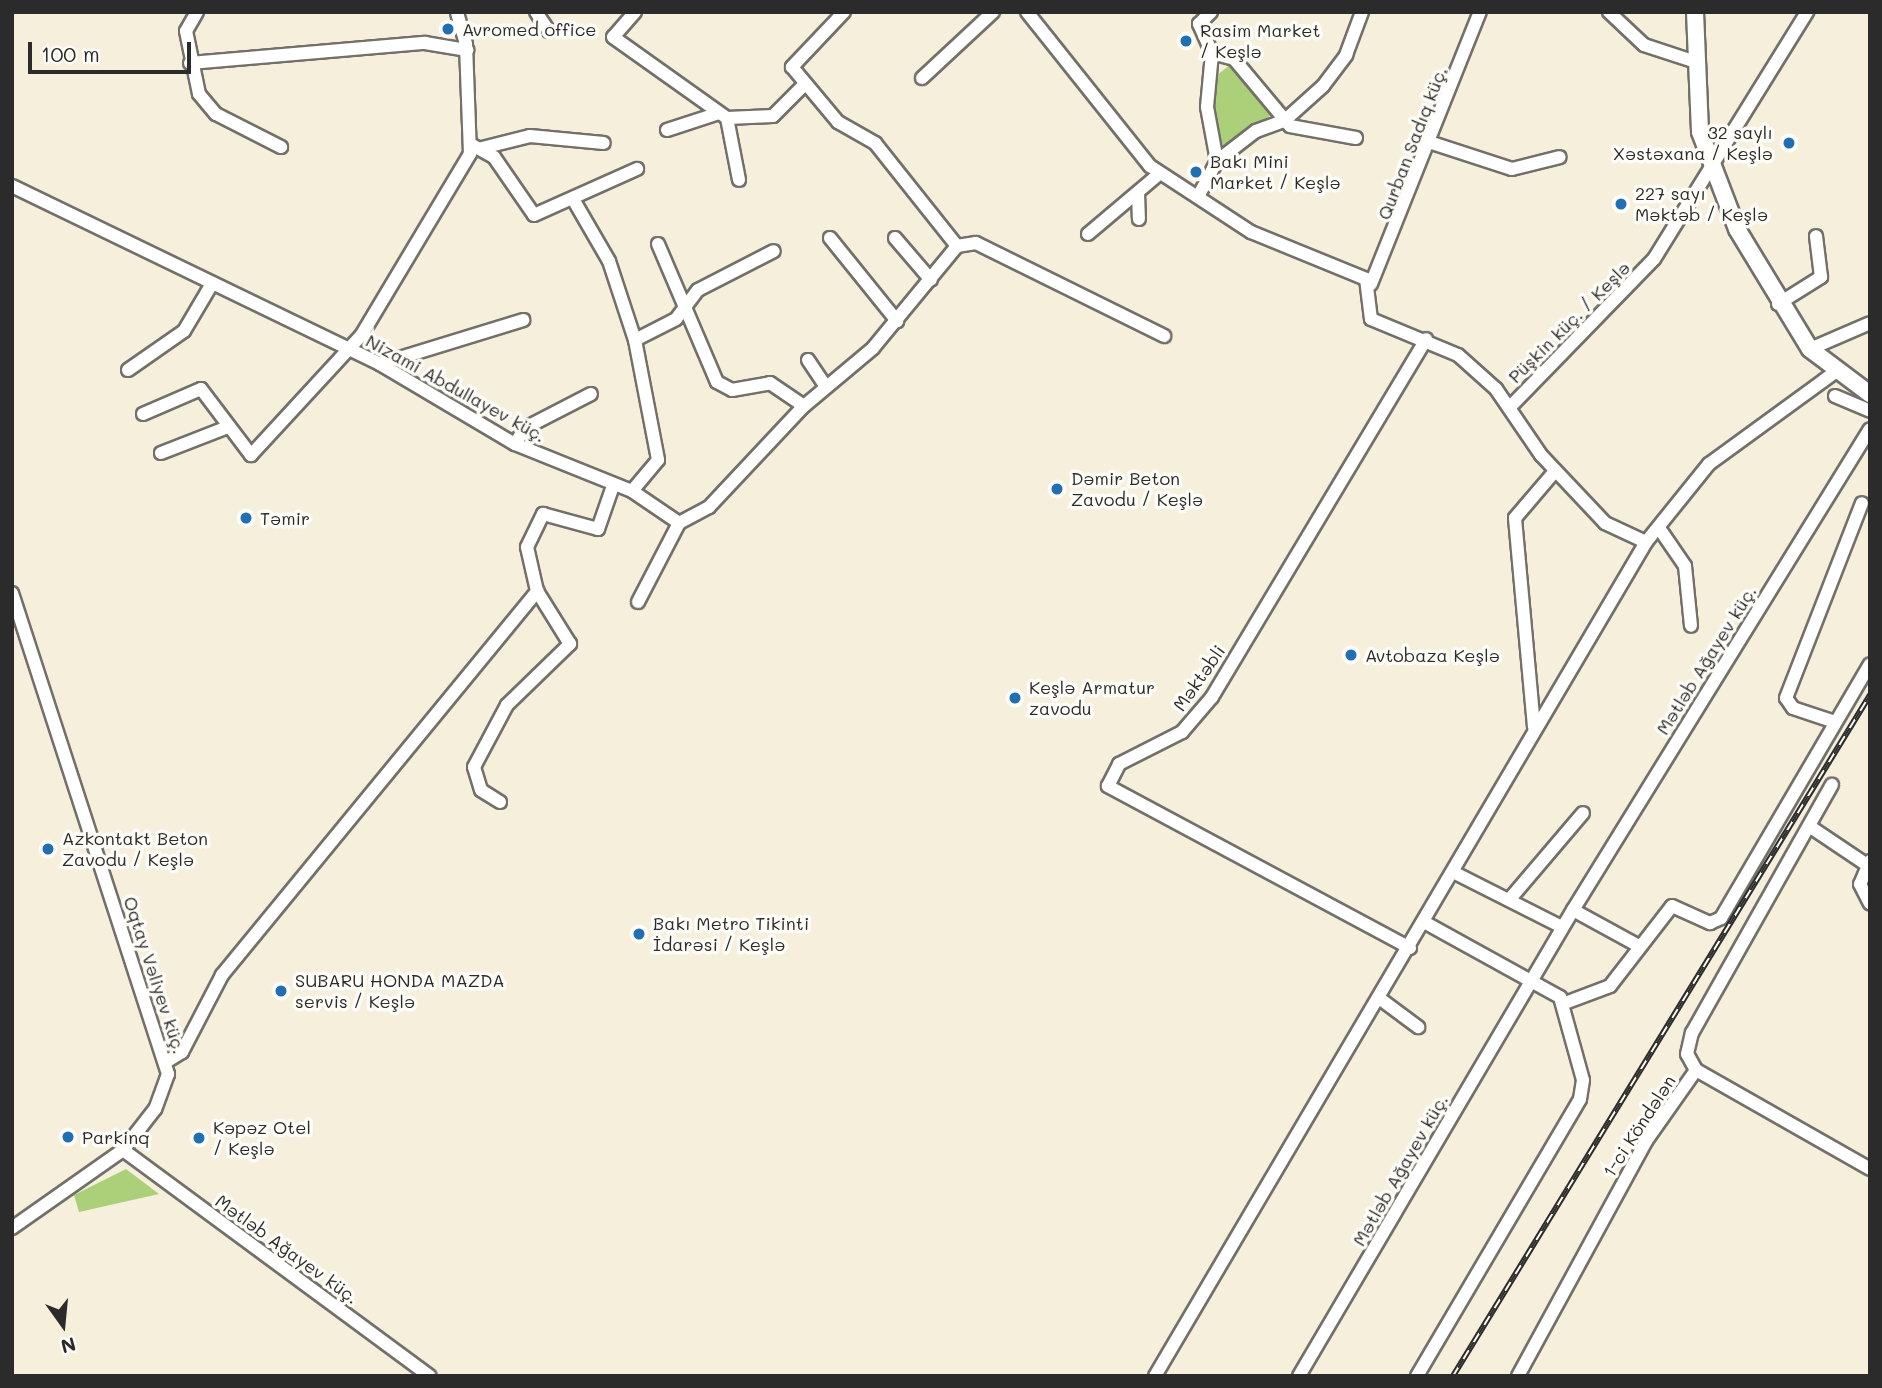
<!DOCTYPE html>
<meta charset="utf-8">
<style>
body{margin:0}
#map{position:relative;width:1882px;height:1388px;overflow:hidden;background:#f5efdc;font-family:Mali,sans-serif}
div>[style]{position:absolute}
.green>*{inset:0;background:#abd079}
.roads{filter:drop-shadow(2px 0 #727069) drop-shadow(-2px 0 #727069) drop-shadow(0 2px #727069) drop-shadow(0 -2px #727069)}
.minor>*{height:12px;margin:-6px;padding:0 6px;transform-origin:6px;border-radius:6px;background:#fff}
.tertiary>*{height:16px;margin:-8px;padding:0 8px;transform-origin:8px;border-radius:8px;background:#fff}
.rail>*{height:6px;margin-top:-3px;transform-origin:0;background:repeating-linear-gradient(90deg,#fdfcf7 0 10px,#2b2b2b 0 20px);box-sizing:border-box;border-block:2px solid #2b2b2b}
.dots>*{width:19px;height:19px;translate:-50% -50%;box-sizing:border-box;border:4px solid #fdfcf7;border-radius:50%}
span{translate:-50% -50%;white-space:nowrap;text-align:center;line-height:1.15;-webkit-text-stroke:7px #fdfcf7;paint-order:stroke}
.poi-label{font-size:18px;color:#2b2b2b}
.left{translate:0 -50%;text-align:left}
.right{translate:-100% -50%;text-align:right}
.street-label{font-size:18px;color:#2b2b2b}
.frame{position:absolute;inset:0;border:14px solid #2b2b2b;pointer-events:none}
.north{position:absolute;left:28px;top:1290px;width:70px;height:70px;-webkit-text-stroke:5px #fdfcf7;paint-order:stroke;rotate:165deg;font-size:19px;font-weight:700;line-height:28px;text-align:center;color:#2b2b2b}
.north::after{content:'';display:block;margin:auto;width:24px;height:32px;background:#2b2b2b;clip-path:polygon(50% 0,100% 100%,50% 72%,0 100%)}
.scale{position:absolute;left:28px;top:42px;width:163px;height:32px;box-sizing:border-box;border:4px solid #2b2b2b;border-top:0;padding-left:9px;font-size:21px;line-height:24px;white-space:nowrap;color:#2b2b2b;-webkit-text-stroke:5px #fdfcf7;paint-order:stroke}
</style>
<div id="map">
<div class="green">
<i style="clip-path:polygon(1232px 63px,1271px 115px,1224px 149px,1214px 119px,1215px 77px)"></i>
<i style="clip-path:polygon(126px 1169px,159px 1194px,79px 1212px,74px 1195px)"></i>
</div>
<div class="roads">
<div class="minor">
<i style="left:197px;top:12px;width:22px;rotate:120deg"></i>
<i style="left:186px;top:31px;width:64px;rotate:78.3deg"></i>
<i style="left:199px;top:94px;width:26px;rotate:50deg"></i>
<i style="left:216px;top:114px;width:73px;rotate:26.9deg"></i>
<i style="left:536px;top:12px;width:23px;rotate:56deg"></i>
<i style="left:635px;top:12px;width:33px;rotate:131deg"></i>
<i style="left:613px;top:37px;width:140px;rotate:35.4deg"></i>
<i style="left:727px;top:118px;width:46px;rotate:-2.5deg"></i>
<i style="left:773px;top:116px;width:42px;rotate:-45deg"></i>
<i style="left:844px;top:12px;width:76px;rotate:133.4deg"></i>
<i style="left:792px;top:67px;width:72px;rotate:50.1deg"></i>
<i style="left:838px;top:122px;width:43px;rotate:29.6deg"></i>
<i style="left:875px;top:143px;width:132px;rotate:51.5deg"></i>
<i style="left:957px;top:246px;width:19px;rotate:-9deg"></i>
<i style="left:976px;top:243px;width:210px;rotate:26.3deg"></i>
<i style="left:1027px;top:12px;width:197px;rotate:51.4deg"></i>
<i style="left:1150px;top:166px;width:121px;rotate:33.2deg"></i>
<i style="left:1251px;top:232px;width:124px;rotate:22.2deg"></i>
<i style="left:1366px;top:279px;width:40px;rotate:82.9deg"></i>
<i style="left:1371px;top:319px;width:94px;rotate:22.5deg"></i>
<i style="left:1458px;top:355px;width:51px;rotate:41.8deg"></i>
<i style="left:1496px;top:389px;width:80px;rotate:55.7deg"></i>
<i style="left:1541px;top:455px;width:93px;rotate:46.7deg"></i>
<i style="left:1605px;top:523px;width:45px;rotate:24.9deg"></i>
<i style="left:1609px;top:12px;width:48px;rotate:43.3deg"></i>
<i style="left:1644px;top:45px;width:55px;rotate:18.1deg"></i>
<i style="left:1212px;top:53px;width:23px;rotate:15deg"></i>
<i style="left:1234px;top:59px;width:87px;rotate:50.1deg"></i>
<i style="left:1290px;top:126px;width:67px;rotate:10.3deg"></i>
<i style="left:190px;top:63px;width:236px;rotate:-4.9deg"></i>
<i style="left:425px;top:43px;width:43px;rotate:9.5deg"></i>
<i style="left:922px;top:78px;width:97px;rotate:-42.9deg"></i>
<i style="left:727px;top:118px;width:63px;rotate:79deg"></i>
<i style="left:667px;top:130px;width:52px;rotate:-18.1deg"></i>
<i style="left:1432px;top:143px;width:84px;rotate:18deg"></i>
<i style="left:1512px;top:169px;width:49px;rotate:-14deg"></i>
<i style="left:472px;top:145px;width:25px;rotate:29deg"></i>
<i style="left:494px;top:157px;width:70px;rotate:55.4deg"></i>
<i style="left:534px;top:215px;width:113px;rotate:-24.1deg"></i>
<i style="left:482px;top:148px;width:49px;rotate:-14deg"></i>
<i style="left:530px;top:136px;width:74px;rotate:5.4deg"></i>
<i style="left:1217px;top:161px;width:49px;rotate:-37.6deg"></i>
<i style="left:1256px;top:131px;width:30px;rotate:-20deg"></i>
<i style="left:1284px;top:121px;width:52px;rotate:-41.9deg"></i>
<i style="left:1323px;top:86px;width:39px;rotate:-53deg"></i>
<i style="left:1346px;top:55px;width:46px;rotate:-69.6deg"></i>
<i style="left:12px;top:186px;width:409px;rotate:25.8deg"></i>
<i style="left:380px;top:364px;width:157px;rotate:30.7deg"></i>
<i style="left:515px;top:444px;width:126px;rotate:21.9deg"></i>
<i style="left:632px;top:491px;width:57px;rotate:34.2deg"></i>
<i style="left:679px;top:523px;width:34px;rotate:-28deg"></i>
<i style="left:709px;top:507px;width:139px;rotate:-46.8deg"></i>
<i style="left:804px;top:406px;width:90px;rotate:-40deg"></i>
<i style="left:873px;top:348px;width:132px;rotate:-50.5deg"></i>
<i style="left:1138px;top:193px;width:26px;rotate:88deg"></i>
<i style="left:1200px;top:193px;width:36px;rotate:-62deg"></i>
<i style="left:1217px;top:161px;width:55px;rotate:-100.5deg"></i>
<i style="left:1207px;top:107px;width:54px;rotate:-84.7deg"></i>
<i style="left:1212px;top:53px;width:32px;rotate:-114deg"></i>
<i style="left:1199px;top:24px;width:17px;rotate:-45deg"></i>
<i style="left:573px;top:199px;width:72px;rotate:59.9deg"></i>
<i style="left:609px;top:261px;width:83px;rotate:71.8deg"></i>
<i style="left:635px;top:340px;width:122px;rotate:79.1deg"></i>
<i style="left:658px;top:460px;width:40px;rotate:130deg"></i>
<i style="left:1088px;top:234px;width:93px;rotate:-40.2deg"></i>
<i style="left:830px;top:238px;width:107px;rotate:51.1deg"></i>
<i style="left:895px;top:238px;width:55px;rotate:49.4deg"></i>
<i style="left:658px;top:244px;width:150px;rotate:66.9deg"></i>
<i style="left:717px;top:382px;width:17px;rotate:28deg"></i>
<i style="left:732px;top:390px;width:39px;rotate:-10deg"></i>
<i style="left:770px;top:383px;width:41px;rotate:34.1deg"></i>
<i style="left:1371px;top:284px;width:293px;rotate:-68.2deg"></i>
<i style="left:1778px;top:304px;width:51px;rotate:-32.1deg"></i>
<i style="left:1821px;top:277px;width:41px;rotate:-97deg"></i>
<i style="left:635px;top:340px;width:46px;rotate:-27.1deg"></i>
<i style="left:676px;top:319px;width:36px;rotate:-53deg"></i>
<i style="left:698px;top:290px;width:85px;rotate:-27.2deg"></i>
<i style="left:1810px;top:349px;width:65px;rotate:-23.4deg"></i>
<i style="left:808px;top:360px;width:32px;rotate:56deg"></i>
<i style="left:380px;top:364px;width:150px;rotate:-17.1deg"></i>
<i style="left:128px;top:370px;width:68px;rotate:-34.9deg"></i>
<i style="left:184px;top:331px;width:51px;rotate:-59.4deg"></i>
<i style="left:1835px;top:396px;width:38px;rotate:23deg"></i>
<i style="left:1511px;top:406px;width:205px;rotate:-45.8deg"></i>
<i style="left:1654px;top:259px;width:291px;rotate:-58.2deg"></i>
<i style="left:143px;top:414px;width:63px;rotate:-23.3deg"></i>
<i style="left:201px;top:389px;width:83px;rotate:52.9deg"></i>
<i style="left:251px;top:455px;width:162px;rotate:-47.3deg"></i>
<i style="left:361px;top:336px;width:212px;rotate:-59.1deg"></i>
<i style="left:470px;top:154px;width:110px;rotate:-92.1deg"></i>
<i style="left:466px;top:44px;width:33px;rotate:-106deg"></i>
<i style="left:515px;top:444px;width:19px;rotate:-58deg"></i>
<i style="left:525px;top:428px;width:74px;rotate:-27.3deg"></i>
<i style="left:161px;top:453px;width:72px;rotate:-21.2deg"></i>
<i style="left:1659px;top:528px;width:46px;rotate:55.6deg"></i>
<i style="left:1685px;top:566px;width:60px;rotate:84.3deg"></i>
<i style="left:12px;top:593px;width:506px;rotate:72.03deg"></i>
<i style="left:168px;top:1074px;width:37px;rotate:110deg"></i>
<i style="left:155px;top:1109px;width:52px;rotate:128deg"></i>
<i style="left:123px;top:1150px;width:136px;rotate:144.9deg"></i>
<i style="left:638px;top:602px;width:89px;rotate:-62.6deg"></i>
<i style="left:1835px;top:722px;width:44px;rotate:-161.6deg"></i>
<i style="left:1793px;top:708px;width:12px;rotate:-125deg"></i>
<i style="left:1786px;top:698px;width:209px;rotate:-68.7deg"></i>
<i style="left:1534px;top:727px;width:210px;rotate:-95.2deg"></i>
<i style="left:1515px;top:518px;width:62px;rotate:-49.6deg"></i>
<i style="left:500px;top:802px;width:22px;rotate:-148deg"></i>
<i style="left:481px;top:790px;width:24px;rotate:-107deg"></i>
<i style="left:474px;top:767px;width:70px;rotate:-62deg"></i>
<i style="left:507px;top:705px;width:88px;rotate:-44.1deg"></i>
<i style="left:570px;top:644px;width:62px;rotate:-121.9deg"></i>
<i style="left:537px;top:591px;width:45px;rotate:-102.8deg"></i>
<i style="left:527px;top:547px;width:37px;rotate:-64deg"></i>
<i style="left:543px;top:514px;width:57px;rotate:15.3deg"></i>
<i style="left:598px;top:529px;width:46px;rotate:-70.8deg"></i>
<i style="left:1809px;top:826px;width:70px;rotate:33.9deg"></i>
<i style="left:1870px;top:861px;width:25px;rotate:113deg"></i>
<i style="left:1860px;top:884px;width:22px;rotate:63deg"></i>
<i style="left:1453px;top:872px;width:122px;rotate:26.8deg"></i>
<i style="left:1509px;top:900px;width:114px;rotate:-49.6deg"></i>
<i style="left:1573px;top:910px;width:75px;rotate:28.6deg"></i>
<i style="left:1410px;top:948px;width:343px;rotate:-151.8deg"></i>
<i style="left:1108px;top:786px;width:25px;rotate:-63deg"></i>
<i style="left:1119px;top:764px;width:71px;rotate:-26.9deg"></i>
<i style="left:1182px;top:732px;width:46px;rotate:-49.4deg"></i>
<i style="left:1212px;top:697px;width:417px;rotate:-59.1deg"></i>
<i style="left:1379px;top:998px;width:49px;rotate:36.6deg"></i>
<i style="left:1565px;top:1003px;width:48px;rotate:-20.7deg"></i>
<i style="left:1610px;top:986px;width:101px;rotate:-52.2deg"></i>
<i style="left:1672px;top:906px;width:42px;rotate:24.1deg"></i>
<i style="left:1710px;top:923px;width:12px;rotate:-24deg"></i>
<i style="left:1721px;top:918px;width:294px;rotate:-59.6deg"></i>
<i style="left:166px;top:1062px;width:19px;rotate:-32deg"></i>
<i style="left:182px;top:1052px;width:87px;rotate:-62.5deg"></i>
<i style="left:222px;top:975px;width:497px;rotate:-50.6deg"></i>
<i style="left:1696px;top:1070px;width:200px;rotate:29.6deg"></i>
<i style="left:123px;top:1150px;width:381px;rotate:36.4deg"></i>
<i style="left:1155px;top:1376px;width:968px;rotate:-59.51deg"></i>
<i style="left:1646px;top:542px;width:100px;rotate:-51.1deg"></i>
<i style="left:1709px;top:464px;width:156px;rotate:-36.1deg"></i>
<i style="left:1299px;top:1376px;width:541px;rotate:-59.55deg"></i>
<i style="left:1573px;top:910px;width:565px;rotate:-58.31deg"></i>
<i style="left:1417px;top:1376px;width:321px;rotate:-59.5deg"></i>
<i style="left:1580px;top:1099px;width:19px;rotate:-81deg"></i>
<i style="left:1583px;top:1080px;width:86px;rotate:-105.5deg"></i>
<i style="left:1560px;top:997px;width:155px;rotate:-151.1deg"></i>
<i style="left:1518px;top:1376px;width:268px;rotate:-61.4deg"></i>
<i style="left:1646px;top:1141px;width:87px;rotate:-54.8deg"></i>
<i style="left:1696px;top:1070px;width:18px;rotate:-119deg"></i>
<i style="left:1687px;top:1054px;width:22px;rotate:-77deg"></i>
<i style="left:1692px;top:1033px;width:285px;rotate:-60.6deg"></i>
</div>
<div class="tertiary">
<i style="left:1695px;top:12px;width:120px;rotate:87.6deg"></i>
<i style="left:1700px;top:132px;width:104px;rotate:69.1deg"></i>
<i style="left:1737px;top:229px;width:140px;rotate:58.7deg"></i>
<i style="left:1810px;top:349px;width:75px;rotate:36.9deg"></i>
</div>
</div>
<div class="rail">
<i style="left:1453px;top:1376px;width:799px;rotate:-58.52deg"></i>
</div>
<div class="dots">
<i style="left:448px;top:29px;background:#1f6fb2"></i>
<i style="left:1186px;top:41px;background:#1f6fb2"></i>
<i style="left:1789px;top:143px;background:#1f6fb2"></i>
<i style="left:1196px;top:172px;background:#1f6fb2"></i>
<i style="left:1621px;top:204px;background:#1f6fb2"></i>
<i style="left:1057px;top:489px;background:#1f6fb2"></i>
<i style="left:246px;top:518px;background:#1f6fb2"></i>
<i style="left:1351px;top:655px;background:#1f6fb2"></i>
<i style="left:1015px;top:698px;background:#1f6fb2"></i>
<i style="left:48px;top:849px;background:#1f6fb2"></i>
<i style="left:639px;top:934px;background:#1f6fb2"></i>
<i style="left:281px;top:991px;background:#1f6fb2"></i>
<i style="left:68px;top:1137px;background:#1f6fb2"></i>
<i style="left:199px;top:1138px;background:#1f6fb2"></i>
</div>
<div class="poi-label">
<span class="left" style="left:462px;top:29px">Avromed office</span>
<span class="left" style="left:1200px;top:41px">Rasim Market<br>/ Keşlə</span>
<span class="right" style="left:1773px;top:143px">32 saylı<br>Xəstəxana / Keşlə</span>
<span class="left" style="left:1210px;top:172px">Bakı Mini<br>Market / Keşlə</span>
<span class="left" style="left:1635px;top:204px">227 sayı<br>Məktəb / Keşlə</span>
<span class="left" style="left:1071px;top:489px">Dəmir Beton<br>Zavodu / Keşlə</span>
<span class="left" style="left:260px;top:518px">Təmir</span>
<span class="left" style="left:1365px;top:655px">Avtobaza Keşlə</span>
<span class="left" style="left:1029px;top:698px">Keşlə Armatur<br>zavodu</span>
<span class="left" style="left:62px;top:849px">Azkontakt Beton<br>Zavodu / Keşlə</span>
<span class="left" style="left:653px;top:934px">Bakı Metro Tikinti<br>İdarəsi / Keşlə</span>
<span class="left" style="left:295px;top:991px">SUBARU HONDA MAZDA<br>servis / Keşlə</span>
<span class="left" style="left:213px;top:1138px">Kəpəz Otel<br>/ Keşlə</span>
<span class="left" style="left:82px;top:1137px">Parkinq</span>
</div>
<div class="street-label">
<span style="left:1412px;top:143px;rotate:-69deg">Qurban Sadıq küç.</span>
<span style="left:1569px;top:322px;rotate:-45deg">Püşkin küç. / Keşlə</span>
<span style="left:456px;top:388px;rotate:29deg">Nizami Abdullayev küç.</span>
<span style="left:1706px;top:660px;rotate:-58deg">Mətləb Ağayev küç.</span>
<span style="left:1199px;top:678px;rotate:-55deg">Məktəbli</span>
<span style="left:155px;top:975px;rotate:72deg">Oqtay Vəliyev küç.</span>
<span style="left:1639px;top:1126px;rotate:-57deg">1-ci Köndələn</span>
<span style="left:1400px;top:1170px;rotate:-60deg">Mətləb Ağayev küç.</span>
<span style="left:287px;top:1249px;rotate:36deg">Mətləb Ağayev küç.</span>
</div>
<div class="frame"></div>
<div class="north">N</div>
<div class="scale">100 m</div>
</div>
